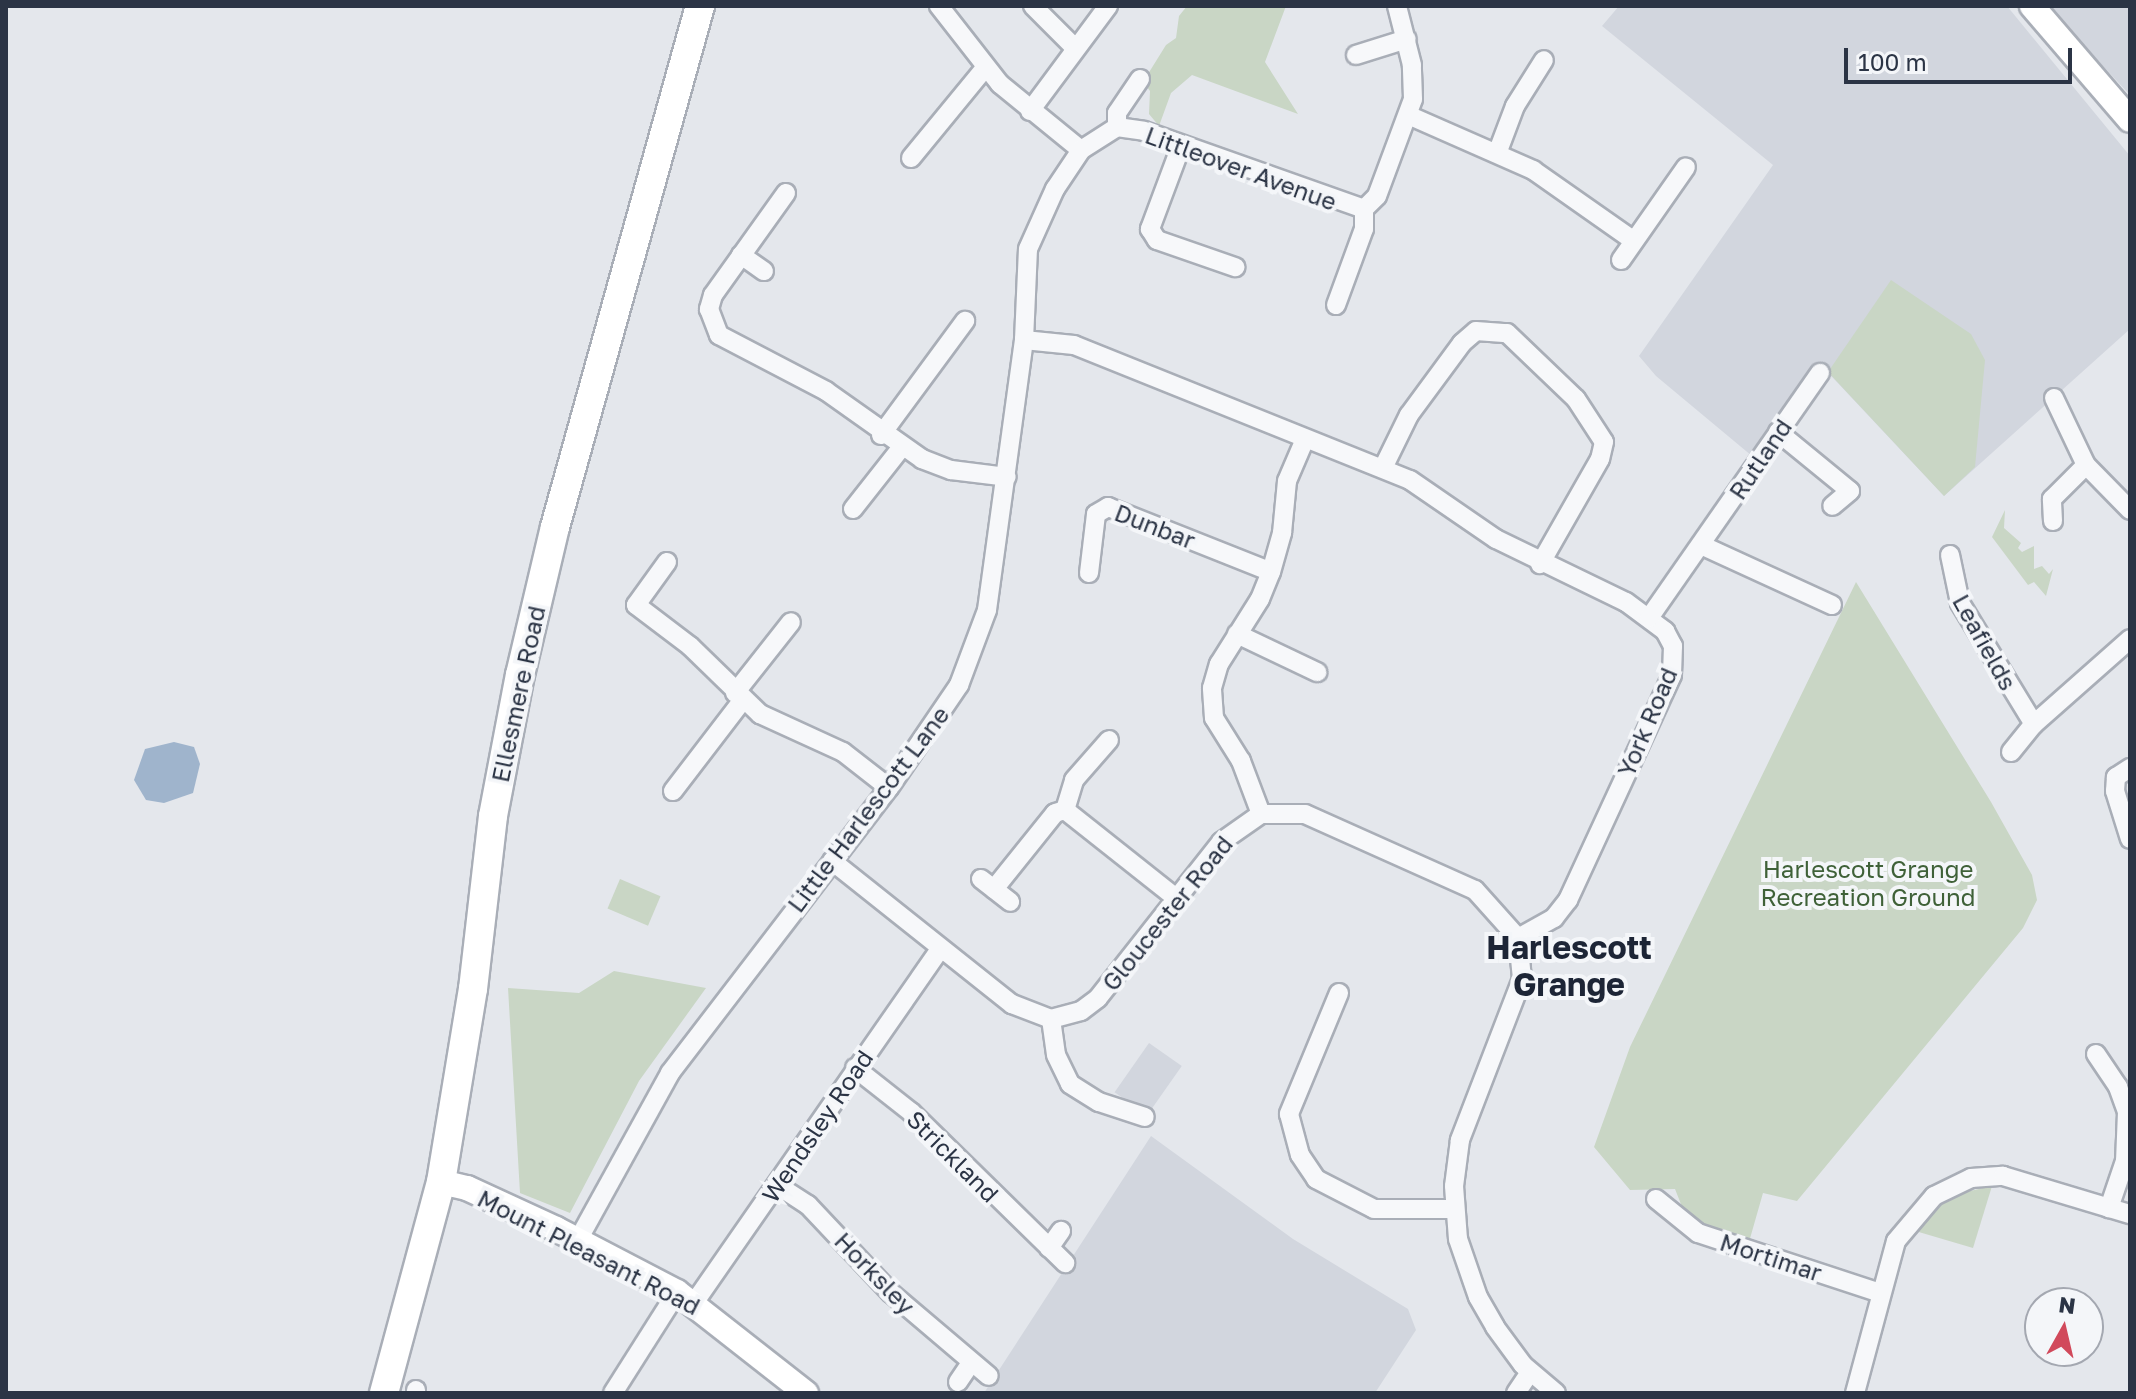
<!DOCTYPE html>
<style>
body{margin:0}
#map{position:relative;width:2136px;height:1399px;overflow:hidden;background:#e4e7ec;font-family:"Golos Text",sans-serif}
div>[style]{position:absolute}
.built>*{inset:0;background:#d2d6de;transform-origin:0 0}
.green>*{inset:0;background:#c9d6c5;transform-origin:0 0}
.water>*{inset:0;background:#9fb4cc}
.roads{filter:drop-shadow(2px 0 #a9aeb7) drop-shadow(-2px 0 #a9aeb7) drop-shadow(0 2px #a9aeb7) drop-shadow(0 -2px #a9aeb7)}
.street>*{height:18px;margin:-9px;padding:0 9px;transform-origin:9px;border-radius:9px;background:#f7f8fa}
.secondary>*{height:24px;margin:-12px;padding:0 12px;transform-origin:12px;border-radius:12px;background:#fff}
.primary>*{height:28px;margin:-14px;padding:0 14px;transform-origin:14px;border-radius:14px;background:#fff}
span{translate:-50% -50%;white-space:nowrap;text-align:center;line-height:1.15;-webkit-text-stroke:8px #f4f6f9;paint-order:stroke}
.street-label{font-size:24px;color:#2b3445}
.park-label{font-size:24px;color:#3f6138}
.district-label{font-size:32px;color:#1d2536;font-weight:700}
.frame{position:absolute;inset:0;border:8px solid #2b3445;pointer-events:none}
.north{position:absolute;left:2024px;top:1287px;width:80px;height:80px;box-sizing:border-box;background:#f4f6f9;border:2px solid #a4a8b1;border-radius:50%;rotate:8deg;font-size:22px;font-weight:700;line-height:32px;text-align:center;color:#2b3445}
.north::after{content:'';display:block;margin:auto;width:28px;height:36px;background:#d1495b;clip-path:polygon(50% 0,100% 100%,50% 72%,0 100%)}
.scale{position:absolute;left:1844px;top:48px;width:228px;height:36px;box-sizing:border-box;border:4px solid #2b3445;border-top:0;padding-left:10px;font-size:24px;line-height:28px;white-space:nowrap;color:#2b3445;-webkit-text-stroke:6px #f4f6f9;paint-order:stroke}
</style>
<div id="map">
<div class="built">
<i style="clip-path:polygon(1619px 6px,2007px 6px,2130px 156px,2130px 329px,1944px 496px,1820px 364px,1752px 456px,1656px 376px,1639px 356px,1773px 165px,1602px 26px)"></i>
<i style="clip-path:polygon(2047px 6px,2130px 6px,2130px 95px)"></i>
<i style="left:1149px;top:1043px;width:40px;height:60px;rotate:35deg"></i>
<i style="clip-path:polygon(1151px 1136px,1293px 1239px,1408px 1309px,1416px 1330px,1375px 1393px,984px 1393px)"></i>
</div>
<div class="green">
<i style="clip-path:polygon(1187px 6px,1286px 6px,1265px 62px,1298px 114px,1192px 75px,1171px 93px,1159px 126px,1149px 114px,1150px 91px,1143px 82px,1166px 45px,1176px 38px,1179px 16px)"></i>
<i style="clip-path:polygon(1891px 280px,1971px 334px,1985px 360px,1975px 467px,1944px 496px,1828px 372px)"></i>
<i style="clip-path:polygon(2005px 510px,2004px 528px,2021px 543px,2018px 548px,2022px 552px,2034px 546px,2034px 569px,2042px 566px,2049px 574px,2053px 569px,2046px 596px,2034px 582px,2028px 585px,1992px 537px)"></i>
<i style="clip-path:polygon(1856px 582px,1991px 802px,2032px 875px,2037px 900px,2023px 928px,1797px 1201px,1763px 1193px,1749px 1242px,1688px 1222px,1675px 1189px,1630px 1190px,1594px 1147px,1630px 1047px)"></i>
<i style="left:620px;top:879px;width:44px;height:32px;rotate:23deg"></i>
<i style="clip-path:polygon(614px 971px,706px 988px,639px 1081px,570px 1213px,520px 1193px,508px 988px,579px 993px)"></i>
<i style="clip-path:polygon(1992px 1186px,1973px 1248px,1912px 1230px,1928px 1209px,1948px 1196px)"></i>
</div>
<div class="water">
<i style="clip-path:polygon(174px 742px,194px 747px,200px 764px,193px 793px,164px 803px,146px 800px,134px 780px,145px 749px)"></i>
</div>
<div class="roads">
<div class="street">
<i style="left:939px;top:6px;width:99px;rotate:52deg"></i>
<i style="left:1000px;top:84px;width:104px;rotate:39.2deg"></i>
<i style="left:1033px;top:6px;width:59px;rotate:45deg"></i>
<i style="left:1356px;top:55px;width:53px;rotate:-17.4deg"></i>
<i style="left:1030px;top:111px;width:131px;rotate:-53.4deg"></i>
<i style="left:1408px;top:115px;width:137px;rotate:23.7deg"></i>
<i style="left:1533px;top:170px;width:123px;rotate:35.1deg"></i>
<i style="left:1117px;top:127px;width:27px;rotate:8deg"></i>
<i style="left:1144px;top:131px;width:233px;rotate:19.5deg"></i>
<i style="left:1181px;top:146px;width:89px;rotate:110.5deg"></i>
<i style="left:1150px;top:229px;width:13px;rotate:58deg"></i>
<i style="left:1157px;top:240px;width:83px;rotate:19.1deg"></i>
<i style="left:1498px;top:151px;width:48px;rotate:-69.3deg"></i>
<i style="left:1515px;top:106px;width:54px;rotate:-57.8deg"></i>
<i style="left:911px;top:158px;width:117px;rotate:-50.6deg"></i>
<i style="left:786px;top:193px;width:125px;rotate:125.6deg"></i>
<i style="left:713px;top:295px;width:15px;rotate:106deg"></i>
<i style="left:709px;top:309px;width:28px;rotate:69deg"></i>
<i style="left:719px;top:335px;width:121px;rotate:27.6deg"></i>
<i style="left:826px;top:391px;width:118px;rotate:35.3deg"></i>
<i style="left:922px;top:459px;width:31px;rotate:21deg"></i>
<i style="left:951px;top:470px;width:56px;rotate:7.1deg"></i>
<i style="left:1364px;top:209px;width:18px;rotate:-45deg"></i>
<i style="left:1377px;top:196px;width:103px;rotate:-69.6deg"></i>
<i style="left:1413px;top:99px;width:34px;rotate:-92deg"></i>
<i style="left:1412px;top:65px;width:61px;rotate:-104.3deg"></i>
<i style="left:741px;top:255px;width:28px;rotate:35deg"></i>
<i style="left:1621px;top:260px;width:113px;rotate:-55deg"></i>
<i style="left:1336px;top:305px;width:81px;rotate:-69.8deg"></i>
<i style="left:1364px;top:229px;width:20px;rotate:-90deg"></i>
<i style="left:1024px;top:340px;width:50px;rotate:5.7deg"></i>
<i style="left:1074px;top:345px;width:362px;rotate:21.9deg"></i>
<i style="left:1410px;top:480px;width:104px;rotate:34.5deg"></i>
<i style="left:1496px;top:539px;width:144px;rotate:25.9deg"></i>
<i style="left:1626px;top:602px;width:49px;rotate:36.6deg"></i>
<i style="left:1665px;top:631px;width:17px;rotate:62deg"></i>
<i style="left:1673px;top:646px;width:29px;rotate:92deg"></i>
<i style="left:1672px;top:675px;width:248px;rotate:114.8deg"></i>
<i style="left:1568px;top:900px;width:23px;rotate:128deg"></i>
<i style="left:1554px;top:918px;width:41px;rotate:150.9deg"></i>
<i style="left:2054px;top:398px;width:74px;rotate:64.5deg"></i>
<i style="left:2086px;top:465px;width:63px;rotate:45.6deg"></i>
<i style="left:1778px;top:432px;width:93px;rotate:39.3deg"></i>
<i style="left:1850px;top:491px;width:23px;rotate:140deg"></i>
<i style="left:881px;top:435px;width:142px;rotate:-53.6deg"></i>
<i style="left:1383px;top:468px;width:59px;rotate:-63.9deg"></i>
<i style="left:1409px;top:415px;width:89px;rotate:-53.6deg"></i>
<i style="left:1462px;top:343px;width:18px;rotate:-41deg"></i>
<i style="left:1476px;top:331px;width:31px;rotate:4deg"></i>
<i style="left:1507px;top:333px;width:95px;rotate:43.7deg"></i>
<i style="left:1576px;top:399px;width:51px;rotate:56.9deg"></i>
<i style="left:1604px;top:442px;width:17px;rotate:103deg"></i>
<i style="left:1600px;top:459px;width:121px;rotate:119.7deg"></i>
<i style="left:853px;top:509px;width:78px;rotate:-51.8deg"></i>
<i style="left:2053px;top:521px;width:22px;rotate:-93deg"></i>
<i style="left:2052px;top:499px;width:48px;rotate:-45deg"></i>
<i style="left:1701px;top:545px;width:144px;rotate:24.6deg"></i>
<i style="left:1950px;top:555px;width:49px;rotate:78.2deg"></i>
<i style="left:1960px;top:603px;width:142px;rotate:58.6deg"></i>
<i style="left:667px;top:562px;width:53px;rotate:125.8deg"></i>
<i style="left:636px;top:605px;width:68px;rotate:37.2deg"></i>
<i style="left:690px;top:646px;width:98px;rotate:44.2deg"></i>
<i style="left:760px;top:714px;width:91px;rotate:24.6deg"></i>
<i style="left:843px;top:752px;width:58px;rotate:38deg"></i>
<i style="left:1089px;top:573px;width:59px;rotate:-83.2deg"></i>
<i style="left:1096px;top:514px;width:14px;rotate:-30deg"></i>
<i style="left:1108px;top:507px;width:175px;rotate:21.7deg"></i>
<i style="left:1649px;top:618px;width:299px;rotate:-55.1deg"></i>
<i style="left:1237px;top:634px;width:89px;rotate:25.4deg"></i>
<i style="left:735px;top:693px;width:90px;rotate:-51.7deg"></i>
<i style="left:2011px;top:752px;width:36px;rotate:-51deg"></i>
<i style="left:2034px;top:724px;width:128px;rotate:-41.5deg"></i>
<i style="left:2130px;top:768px;width:17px;rotate:147deg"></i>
<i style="left:2116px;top:777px;width:14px;rotate:94deg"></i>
<i style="left:2115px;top:791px;width:50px;rotate:72.6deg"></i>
<i style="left:673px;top:791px;width:113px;rotate:-52.5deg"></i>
<i style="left:1065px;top:810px;width:142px;rotate:38.4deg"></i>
<i style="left:1261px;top:814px;width:57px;rotate:-110.7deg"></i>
<i style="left:1241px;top:761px;width:51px;rotate:-122.1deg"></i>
<i style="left:1214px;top:718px;width:30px;rotate:-94deg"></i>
<i style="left:1212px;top:688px;width:25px;rotate:-74deg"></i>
<i style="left:1219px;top:664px;width:77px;rotate:-57.8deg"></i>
<i style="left:1260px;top:599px;width:29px;rotate:-68deg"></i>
<i style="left:1271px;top:572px;width:41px;rotate:-74.2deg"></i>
<i style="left:1282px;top:533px;width:52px;rotate:-84.5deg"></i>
<i style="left:1287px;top:481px;width:46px;rotate:-66.8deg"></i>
<i style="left:832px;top:861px;width:230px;rotate:38.5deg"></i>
<i style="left:1012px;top:1004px;width:42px;rotate:21deg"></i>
<i style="left:1051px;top:1019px;width:31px;rotate:-15deg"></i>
<i style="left:1081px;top:1011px;width:21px;rotate:-37deg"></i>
<i style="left:1098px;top:998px;width:199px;rotate:-51.7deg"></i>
<i style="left:1221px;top:842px;width:49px;rotate:-35deg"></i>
<i style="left:1261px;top:814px;width:44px"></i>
<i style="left:1305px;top:814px;width:186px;rotate:24.1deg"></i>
<i style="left:1475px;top:890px;width:64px;rotate:48.1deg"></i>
<i style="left:1518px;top:938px;width:41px;rotate:84.4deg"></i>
<i style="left:1522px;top:979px;width:173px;rotate:111.1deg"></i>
<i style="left:1460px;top:1140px;width:46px;rotate:97.4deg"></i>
<i style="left:1454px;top:1186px;width:53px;rotate:85.7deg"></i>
<i style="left:1458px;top:1239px;width:61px;rotate:71deg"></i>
<i style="left:1478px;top:1297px;width:34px;rotate:60deg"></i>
<i style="left:1495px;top:1327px;width:47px;rotate:53.6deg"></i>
<i style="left:1523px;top:1365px;width:43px;rotate:40.3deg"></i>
<i style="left:981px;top:879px;width:37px;rotate:38deg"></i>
<i style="left:994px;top:889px;width:97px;rotate:-51.2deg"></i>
<i style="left:1055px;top:813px;width:10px;rotate:-17deg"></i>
<i style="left:1065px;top:810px;width:31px;rotate:-73deg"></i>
<i style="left:1074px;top:780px;width:53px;rotate:-48.8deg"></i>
<i style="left:1339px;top:993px;width:131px;rotate:112.5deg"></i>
<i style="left:1289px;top:1114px;width:42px;rotate:75deg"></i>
<i style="left:1300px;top:1155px;width:29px;rotate:56deg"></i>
<i style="left:1316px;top:1179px;width:65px;rotate:27.3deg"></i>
<i style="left:1374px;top:1209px;width:80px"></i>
<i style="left:1051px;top:1019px;width:36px;rotate:82deg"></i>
<i style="left:1056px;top:1055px;width:32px;rotate:64deg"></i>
<i style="left:1070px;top:1084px;width:34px;rotate:32deg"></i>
<i style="left:1099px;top:1102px;width:48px;rotate:18.1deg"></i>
<i style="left:2096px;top:1054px;width:40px;rotate:56deg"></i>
<i style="left:2118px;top:1087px;width:27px;rotate:70deg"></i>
<i style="left:2127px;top:1112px;width:49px;rotate:92.3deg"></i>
<i style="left:2125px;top:1161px;width:50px;rotate:108.8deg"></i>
<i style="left:855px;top:1068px;width:71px;rotate:38.2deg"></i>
<i style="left:911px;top:1112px;width:216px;rotate:44.4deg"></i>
<i style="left:777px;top:1185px;width:37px;rotate:33deg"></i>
<i style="left:808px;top:1205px;width:121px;rotate:46.7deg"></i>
<i style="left:891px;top:1293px;width:128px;rotate:40.3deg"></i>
<i style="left:1656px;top:1199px;width:54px;rotate:39deg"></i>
<i style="left:1698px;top:1233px;width:192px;rotate:18.2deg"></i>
<i style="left:578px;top:1240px;width:191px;rotate:-61.1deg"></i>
<i style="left:670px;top:1073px;width:359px;rotate:-52.5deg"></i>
<i style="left:889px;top:788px;width:125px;rotate:-55.8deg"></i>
<i style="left:959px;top:685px;width:80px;rotate:-69.5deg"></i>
<i style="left:987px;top:610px;width:273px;rotate:-82.2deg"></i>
<i style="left:1024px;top:340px;width:91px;rotate:-87.5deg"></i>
<i style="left:1028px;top:249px;width:66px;rotate:-65.8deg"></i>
<i style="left:1055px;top:189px;width:47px;rotate:-56.3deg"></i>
<i style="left:1081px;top:150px;width:43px;rotate:-32.6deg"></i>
<i style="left:1117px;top:127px;width:14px;rotate:-90deg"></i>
<i style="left:1117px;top:113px;width:41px;rotate:-55.9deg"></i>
<i style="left:1049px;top:1248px;width:21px;rotate:-55deg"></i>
<i style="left:694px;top:1303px;width:431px;rotate:-55.2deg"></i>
<i style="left:958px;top:1382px;width:23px;rotate:-56deg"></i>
<i style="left:416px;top:1393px;width:3px;rotate:-90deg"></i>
<i style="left:613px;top:1393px;width:120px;rotate:-57.6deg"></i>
<i style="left:1516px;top:1393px;width:25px;rotate:-56deg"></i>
<i style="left:1855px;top:1393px;width:157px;rotate:-74.9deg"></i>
<i style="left:1896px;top:1241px;width:59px;rotate:-49.8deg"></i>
<i style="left:1934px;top:1196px;width:41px;rotate:-25.9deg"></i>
<i style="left:1971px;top:1178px;width:32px;rotate:-4deg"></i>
<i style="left:2003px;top:1176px;width:133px;rotate:16.7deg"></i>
</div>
<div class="secondary">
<i style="left:2032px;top:6px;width:150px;rotate:49.3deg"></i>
<i style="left:441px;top:1182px;width:27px;rotate:13deg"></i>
<i style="left:467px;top:1188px;width:98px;rotate:24.7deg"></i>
<i style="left:556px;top:1229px;width:136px;rotate:27.5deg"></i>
<i style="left:677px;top:1292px;width:164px;rotate:38.1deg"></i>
</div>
<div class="primary">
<i style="left:384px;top:1393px;width:219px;rotate:-74.9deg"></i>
<i style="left:441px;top:1182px;width:196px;rotate:-80.6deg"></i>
<i style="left:473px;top:989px;width:174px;rotate:-83.4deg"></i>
<i style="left:493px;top:816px;width:144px;rotate:-79.2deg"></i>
<i style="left:520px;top:675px;width:152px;rotate:-76.7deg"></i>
<i style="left:555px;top:527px;width:541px;rotate:-74.45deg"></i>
</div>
</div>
<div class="street-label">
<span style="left:1241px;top:168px;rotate:20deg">Littleover Avenue</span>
<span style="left:1760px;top:459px;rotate:-56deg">Rutland</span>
<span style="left:1155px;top:526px;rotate:21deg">Dunbar</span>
<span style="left:1985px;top:642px;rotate:61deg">Leafields</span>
<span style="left:518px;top:694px;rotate:-78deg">Ellesmere Road</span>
<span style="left:1647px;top:722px;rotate:-67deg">York Road</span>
<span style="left:868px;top:809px;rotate:-53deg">Little Harlescott Lane</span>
<span style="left:1167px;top:913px;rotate:-51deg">Gloucester Road</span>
<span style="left:817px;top:1126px;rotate:-56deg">Wendsley Road</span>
<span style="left:953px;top:1156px;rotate:45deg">Strickland</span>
<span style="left:589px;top:1252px;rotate:27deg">Mount Pleasant Road</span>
<span style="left:1771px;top:1257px;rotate:18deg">Mortimar</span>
<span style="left:875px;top:1273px;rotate:46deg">Horksley</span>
</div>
<div class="park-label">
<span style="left:1868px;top:883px">Harlescott Grange<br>Recreation Ground</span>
</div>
<div class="district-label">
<span style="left:1569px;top:966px">Harlescott<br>Grange</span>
</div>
<div class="frame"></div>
<div class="north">N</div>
<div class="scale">100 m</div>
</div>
